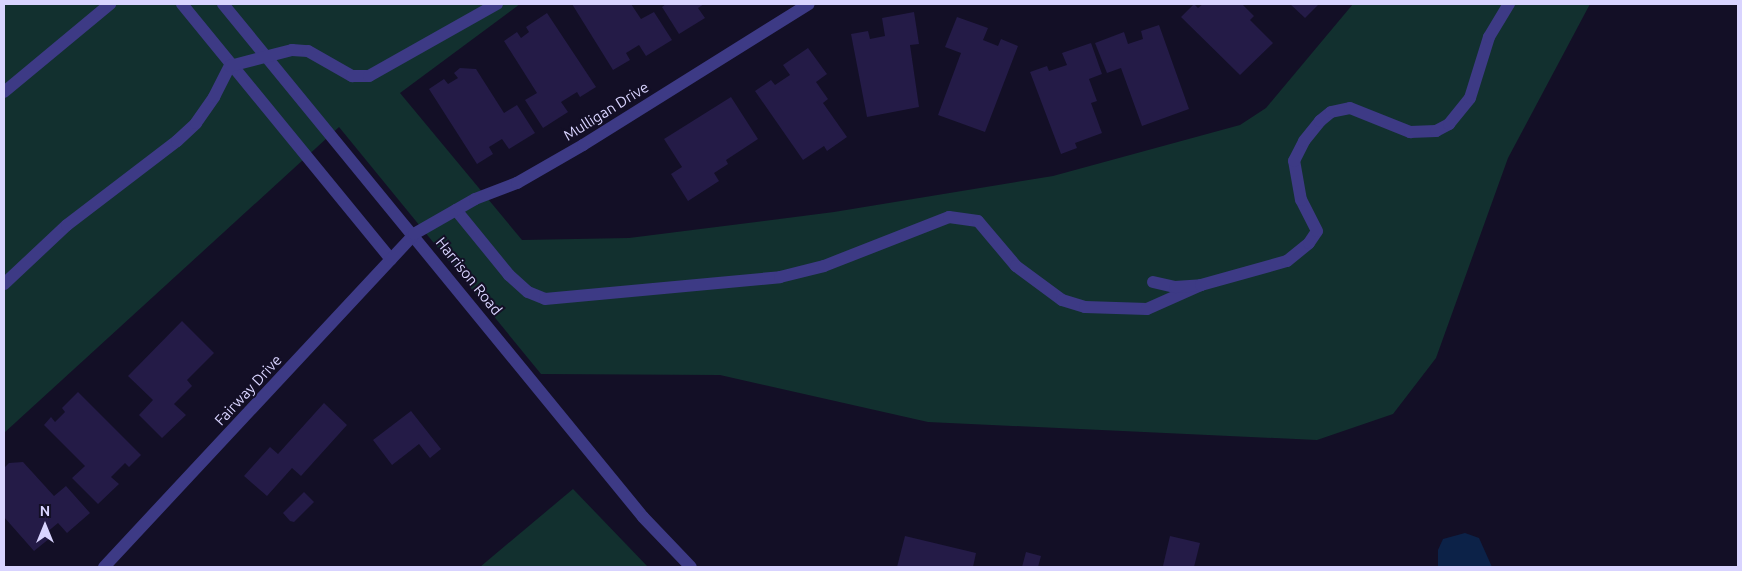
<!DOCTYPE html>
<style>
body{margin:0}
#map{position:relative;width:1742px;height:571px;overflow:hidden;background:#130f26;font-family:Ubuntu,sans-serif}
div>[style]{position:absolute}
.green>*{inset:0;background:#12302f}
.water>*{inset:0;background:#0c2248}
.building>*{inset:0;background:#241b47}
.minor>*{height:12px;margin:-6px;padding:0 6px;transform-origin:6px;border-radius:6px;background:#3d3a85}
span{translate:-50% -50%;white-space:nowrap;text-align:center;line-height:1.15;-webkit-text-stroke:4px #130f26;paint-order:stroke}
.street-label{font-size:15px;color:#d9d4ff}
.frame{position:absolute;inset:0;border:5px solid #d9d4ff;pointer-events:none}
.north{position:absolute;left:20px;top:501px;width:50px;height:50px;-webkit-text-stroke:4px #130f26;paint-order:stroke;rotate:0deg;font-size:14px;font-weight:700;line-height:20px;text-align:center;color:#d9d4ff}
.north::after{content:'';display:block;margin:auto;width:18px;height:22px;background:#d9d4ff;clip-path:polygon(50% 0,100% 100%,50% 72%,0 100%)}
</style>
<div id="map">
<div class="green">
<i style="clip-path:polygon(4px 4px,520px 4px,400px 93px,522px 240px,629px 238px,834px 212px,1053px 176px,1240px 125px,1266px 108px,1353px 4px,1590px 4px,1508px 158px,1436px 358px,1393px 414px,1317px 440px,928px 422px,720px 375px,541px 374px,339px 127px,4px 433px)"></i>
<i style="clip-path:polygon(573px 489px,648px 567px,480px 567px)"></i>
</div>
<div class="water">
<i style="clip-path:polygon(1465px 533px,1479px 538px,1492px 567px,1438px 567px,1438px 550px,1443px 539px)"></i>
</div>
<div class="building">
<i style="clip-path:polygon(572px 4px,631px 4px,641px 19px,654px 12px,672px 40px,646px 56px,639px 45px,626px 53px,630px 60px,613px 70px)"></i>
<i style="clip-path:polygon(666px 4px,704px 4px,698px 8px,705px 18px,679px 34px,662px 7px)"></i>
<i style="clip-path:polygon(1194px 4px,1198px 8px,1203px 4px,1242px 4px,1254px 16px,1250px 20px,1273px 43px,1240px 75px,1181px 17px)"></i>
<i style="clip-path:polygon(1290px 4px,1319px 4px,1305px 18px)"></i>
<i style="clip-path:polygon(914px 12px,919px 44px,910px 45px,919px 107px,867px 117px,851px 34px,868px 31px,870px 39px,885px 36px,882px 18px)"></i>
<i style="clip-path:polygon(547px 13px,596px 87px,580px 97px,577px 92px,561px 102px,568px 112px,543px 128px,525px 100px,537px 93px,504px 41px,517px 32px,521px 38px,529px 32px,526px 27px)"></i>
<i style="clip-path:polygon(957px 17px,988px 28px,983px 40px,998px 46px,1001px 39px,1018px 46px,985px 132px,938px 115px,961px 53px,945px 47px)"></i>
<i style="clip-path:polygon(1159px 25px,1189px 109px,1142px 126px,1121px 68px,1107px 73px,1095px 43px,1124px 32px,1128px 44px,1143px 39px,1141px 31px)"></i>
<i style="clip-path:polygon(1091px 43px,1102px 74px,1089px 79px,1097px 101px,1091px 103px,1102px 133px,1075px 143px,1077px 148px,1061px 154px,1030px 72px,1047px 66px,1049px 71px,1067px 65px,1062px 53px)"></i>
<i style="clip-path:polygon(808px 48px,827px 74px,816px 82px,828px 99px,823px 103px,847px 137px,827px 151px,824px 146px,803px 160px,755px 91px,771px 80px,775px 85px,790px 75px,783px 65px)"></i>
<i style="clip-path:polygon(460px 68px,476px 69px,504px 113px,517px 105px,535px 133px,509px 149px,502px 139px,489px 147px,493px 154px,477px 164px,429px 89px,444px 79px,448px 84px,458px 78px,454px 73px)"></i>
<i style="clip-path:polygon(731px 97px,758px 139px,726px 160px,728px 164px,714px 173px,719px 181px,688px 201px,671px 174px,682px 167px,664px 139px)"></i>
<i style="clip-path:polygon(182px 321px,214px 353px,187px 380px,192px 386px,174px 404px,186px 415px,162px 438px,139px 415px,153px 400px,128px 376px)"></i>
<i style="clip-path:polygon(78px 392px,141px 455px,129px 467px,125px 463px,111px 477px,119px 484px,98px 504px,72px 478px,85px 466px,44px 425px,51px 417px,55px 422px,65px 412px,62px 408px)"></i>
<i style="clip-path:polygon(324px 403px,347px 425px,301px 476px,292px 468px,267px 496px,244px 476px,270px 447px,278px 454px)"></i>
<i style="clip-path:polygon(411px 411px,441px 449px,430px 458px,419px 444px,392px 465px,373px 440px)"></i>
<i style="clip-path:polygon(23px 462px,54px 496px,66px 486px,90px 513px,67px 533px,58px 523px,46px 533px,50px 538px,34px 551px,4px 517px,4px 468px,9px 463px)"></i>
<i style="clip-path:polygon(304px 492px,314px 502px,294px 522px,290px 521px,283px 513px)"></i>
<i style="clip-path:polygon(905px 536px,976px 553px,973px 567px,897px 567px)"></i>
<i style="clip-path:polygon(1170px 536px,1200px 543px,1194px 567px,1163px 566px)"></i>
<i style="clip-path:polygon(1026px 552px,1041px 556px,1038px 567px,1022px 567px)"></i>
</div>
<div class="minor">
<i style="left:182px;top:4px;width:330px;rotate:50.7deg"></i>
<i style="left:223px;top:4px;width:663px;rotate:50.69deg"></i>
<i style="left:643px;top:517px;width:69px;rotate:46.2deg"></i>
<i style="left:4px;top:92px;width:138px;rotate:-39.7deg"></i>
<i style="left:456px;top:210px;width:84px;rotate:50.8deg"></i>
<i style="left:509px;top:275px;width:25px;rotate:42deg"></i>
<i style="left:528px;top:292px;width:18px;rotate:22deg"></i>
<i style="left:545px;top:299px;width:236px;rotate:-5.3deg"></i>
<i style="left:780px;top:277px;width:45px;rotate:-14deg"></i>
<i style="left:824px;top:266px;width:134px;rotate:-21.4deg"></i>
<i style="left:949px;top:217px;width:29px;rotate:8deg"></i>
<i style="left:978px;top:221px;width:59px;rotate:49.8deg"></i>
<i style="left:1016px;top:266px;width:57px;rotate:36.5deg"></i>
<i style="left:1062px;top:300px;width:24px;rotate:17deg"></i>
<i style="left:1085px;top:307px;width:62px;rotate:1.8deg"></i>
<i style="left:1147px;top:309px;width:59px;rotate:-24deg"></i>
<i style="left:1153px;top:282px;width:23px;rotate:13deg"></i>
<i style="left:1175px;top:287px;width:26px;rotate:-4deg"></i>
<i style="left:1201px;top:285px;width:89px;rotate:-15.6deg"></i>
<i style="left:1287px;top:261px;width:28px;rotate:-39deg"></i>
<i style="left:1309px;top:243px;width:14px;rotate:-56deg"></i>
<i style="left:1317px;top:231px;width:35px;rotate:-117deg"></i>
<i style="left:1301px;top:200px;width:40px;rotate:-100deg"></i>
<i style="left:1294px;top:161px;width:22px;rotate:-63deg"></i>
<i style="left:1304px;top:141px;width:26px;rotate:-51deg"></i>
<i style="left:1320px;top:121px;width:14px;rotate:-39deg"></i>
<i style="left:1331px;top:112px;width:19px;rotate:-12deg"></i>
<i style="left:1350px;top:108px;width:65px;rotate:21.8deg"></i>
<i style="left:1410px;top:132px;width:26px;rotate:-2deg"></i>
<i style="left:1436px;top:131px;width:15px;rotate:-28deg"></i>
<i style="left:1449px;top:124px;width:33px;rotate:-51deg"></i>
<i style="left:1470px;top:98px;width:64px;rotate:-72.7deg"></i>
<i style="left:1489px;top:37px;width:39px;rotate:-59deg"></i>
<i style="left:4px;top:284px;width:86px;rotate:-43.1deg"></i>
<i style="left:67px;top:225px;width:138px;rotate:-37.4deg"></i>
<i style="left:177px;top:141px;width:26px;rotate:-43deg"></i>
<i style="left:196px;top:123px;width:32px;rotate:-55deg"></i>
<i style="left:214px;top:97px;width:35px;rotate:-63deg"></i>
<i style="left:230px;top:66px;width:64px;rotate:-14.5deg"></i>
<i style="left:292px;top:50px;width:16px;rotate:4deg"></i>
<i style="left:308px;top:51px;width:51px;rotate:29.6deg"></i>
<i style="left:352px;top:76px;width:17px"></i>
<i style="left:369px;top:76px;width:147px;rotate:-29.4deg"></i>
<i style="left:104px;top:567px;width:455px;rotate:-47deg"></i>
<i style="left:414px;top:234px;width:70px;rotate:-29.8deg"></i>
<i style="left:475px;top:199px;width:45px;rotate:-20.9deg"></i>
<i style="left:517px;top:183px;width:76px;rotate:-29.9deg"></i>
<i style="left:583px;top:145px;width:266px;rotate:-32deg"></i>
</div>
<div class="street-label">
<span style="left:606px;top:111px;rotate:-32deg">Mulligan Drive</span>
<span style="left:469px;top:276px;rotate:51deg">Harrison Road</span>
<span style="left:248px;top:390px;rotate:-47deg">Fairway Drive</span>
</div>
<div class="frame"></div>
<div class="north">N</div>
</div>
